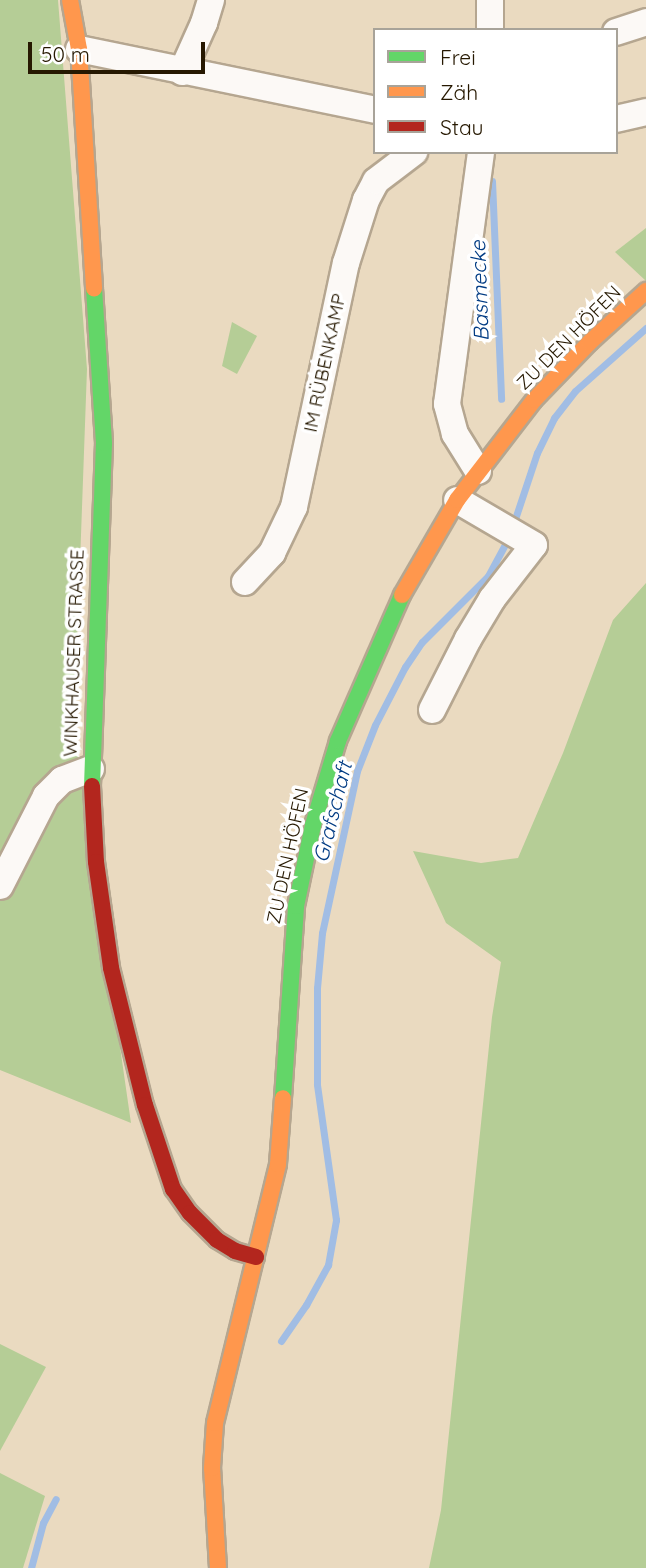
<!DOCTYPE html>
<meta charset="utf-8">
<style>
body{margin:0}
#map{position:relative;width:646px;height:1568px;overflow:hidden;background:#eadac0;font-family:Quicksand,sans-serif}
div>[style]{position:absolute}
.green>*{inset:0;background:#b5cd96}
.stream>*{height:7px;margin:-3.5px;padding:0 3.5px;transform-origin:3.5px;border-radius:3.5px;background:#a1bde4}
.roads{filter:drop-shadow(2px 0 #b5a690) drop-shadow(-2px 0 #b5a690) drop-shadow(0 2px #b5a690) drop-shadow(0 -2px #b5a690)}
.street>*{height:26px;margin:-13px;padding:0 13px;transform-origin:13px;border-radius:13px;background:#fcf9f6}
.fast>*{height:16px;margin:-8px;padding:0 8px;transform-origin:8px;border-radius:8px;background:#63d668}
.slow>*{height:16px;margin:-8px;padding:0 8px;transform-origin:8px;border-radius:8px;background:#ff974d}
.jam>*{height:16px;margin:-8px;padding:0 8px;transform-origin:8px;border-radius:8px;background:#b3261e}
span{translate:-50% -50%;white-space:nowrap;text-align:center;line-height:1.15;-webkit-text-stroke:7px #fff;paint-order:stroke}
.street-label{font-size:19px;color:#261801}
.water-label{font-size:21px;color:#013b83;font-style:italic}
.legend{position:absolute;left:373px;top:28px;width:245px;height:126px;box-sizing:border-box;background:#fff;border:2px solid #a8a399;margin:0;padding:9px 12px;list-style:none;font-size:21px;color:#261801}
.legend li{display:flex;align-items:center;gap:14px;height:35px}
.legend b{width:35px;border:2px solid #a8a399}
.scale{position:absolute;left:28px;top:42px;width:177px;height:32px;box-sizing:border-box;border:4px solid #261801;border-top:0;padding-left:9px;font-size:21px;line-height:24px;white-space:nowrap;color:#261801;-webkit-text-stroke:5px #fff;paint-order:stroke}
</style>
<div id="map">
<div class="green">
<i style="clip-path:polygon(0 0,58px 0,87px 369px,74px 729px,131px 1123px,0 1070px)"></i>
<i style="clip-path:polygon(646px 228px,646px 281px,615px 252px)"></i>
<i style="clip-path:polygon(232px 322px,257px 336px,237px 374px,222px 366px)"></i>
<i style="clip-path:polygon(646px 583px,646px 1568px,429px 1568px,441px 1510px,492px 1017px,501px 962px,446px 923px,413px 851px,481px 863px,518px 858px,563px 753px,613px 620px)"></i>
<i style="clip-path:polygon(0 1344px,46px 1367px,0 1451px)"></i>
<i style="clip-path:polygon(0 1473px,45px 1496px,23px 1568px,0 1568px)"></i>
</div>
<div class="stream">
<i style="left:492px;top:181px;width:218px;rotate:87.6deg"></i>
<i style="left:513px;top:525px;width:76px;rotate:-71.6deg"></i>
<i style="left:537px;top:453px;width:39px;rotate:-64deg"></i>
<i style="left:554px;top:418px;width:34px;rotate:-52deg"></i>
<i style="left:575px;top:391px;width:95px;rotate:-41.6deg"></i>
<i style="left:281px;top:1341px;width:44px;rotate:-55.2deg"></i>
<i style="left:306px;top:1305px;width:46px;rotate:-61.2deg"></i>
<i style="left:328px;top:1265px;width:46px;rotate:-79.9deg"></i>
<i style="left:336px;top:1220px;width:137px;rotate:-98deg"></i>
<i style="left:317px;top:1084px;width:96px;rotate:-90deg"></i>
<i style="left:317px;top:988px;width:55px;rotate:-84.8deg"></i>
<i style="left:322px;top:933px;width:166px;rotate:-77.8deg"></i>
<i style="left:357px;top:771px;width:49px;rotate:-68.6deg"></i>
<i style="left:375px;top:725px;width:65px;rotate:-62.7deg"></i>
<i style="left:405px;top:667px;width:30px;rotate:-56deg"></i>
<i style="left:422px;top:642px;width:93px;rotate:-45deg"></i>
<i style="left:488px;top:576px;width:44px;rotate:-61.7deg"></i>
<i style="left:31px;top:1568px;width:47px;rotate:-75.1deg"></i>
<i style="left:43px;top:1523px;width:27px;rotate:-62deg"></i>
</div>
<div class="roads">
<div class="street">
<i style="left:490px;top:30px;width:30px;rotate:-90deg"></i>
<i style="left:616px;top:32px;width:32px;rotate:-18deg"></i>
<i style="left:79px;top:49px;width:302px;rotate:11.6deg"></i>
<i style="left:182px;top:72px;width:54px;rotate:-65.8deg"></i>
<i style="left:204px;top:23px;width:24px;rotate:-73deg"></i>
<i style="left:616px;top:119px;width:31px;rotate:-13deg"></i>
<i style="left:478px;top:471px;width:44px;rotate:-121.9deg"></i>
<i style="left:455px;top:434px;width:31px;rotate:-105deg"></i>
<i style="left:447px;top:404px;width:254px;rotate:-82.3deg"></i>
<i style="left:245px;top:582px;width:40px;rotate:-47deg"></i>
<i style="left:272px;top:553px;width:51px;rotate:-64.4deg"></i>
<i style="left:294px;top:507px;width:249px;rotate:-78deg"></i>
<i style="left:346px;top:263px;width:66px;rotate:-72.4deg"></i>
<i style="left:366px;top:200px;width:21px;rotate:-62deg"></i>
<i style="left:376px;top:181px;width:48px;rotate:-37.3deg"></i>
<i style="left:432px;top:710px;width:80px;rotate:-63.1deg"></i>
<i style="left:468px;top:639px;width:47px;rotate:-59deg"></i>
<i style="left:492px;top:599px;width:68px;rotate:-52.1deg"></i>
<i style="left:534px;top:545px;width:89px;rotate:-149.7deg"></i>
<i style="left:0;top:886px;width:101px;rotate:-62.9deg"></i>
<i style="left:46px;top:796px;width:23px;rotate:-45deg"></i>
<i style="left:62px;top:780px;width:31px;rotate:-21deg"></i>
</div>
<div class="fast">
<i style="left:92px;top:786px;width:343px;rotate:-88deg"></i>
<i style="left:104px;top:443px;width:154px;rotate:-93.7deg"></i>
<i style="left:283px;top:1098px;width:192px;rotate:-86.1deg"></i>
<i style="left:296px;top:906px;width:83px;rotate:-78.1deg"></i>
<i style="left:313px;top:825px;width:88px;rotate:-73.4deg"></i>
<i style="left:338px;top:741px;width:159px;rotate:-66.3deg"></i>
</div>
<div class="slow">
<i style="left:70px;top:0;width:50px;rotate:79.6deg"></i>
<i style="left:79px;top:49px;width:240px;rotate:86.4deg"></i>
<i style="left:402px;top:595px;width:110px;rotate:-59.9deg"></i>
<i style="left:457px;top:500px;width:126px;rotate:-52.4deg"></i>
<i style="left:534px;top:400px;width:81px;rotate:-46deg"></i>
<i style="left:590px;top:342px;width:76px;rotate:-42.3deg"></i>
<i style="left:218px;top:1568px;width:100px;rotate:-93.4deg"></i>
<i style="left:212px;top:1468px;width:45px;rotate:-86.2deg"></i>
<i style="left:215px;top:1423px;width:267px;rotate:-76.3deg"></i>
<i style="left:278px;top:1164px;width:66px;rotate:-85.7deg"></i>
</div>
<div class="jam">
<i style="left:92px;top:786px;width:76px;rotate:87deg"></i>
<i style="left:96px;top:862px;width:107px;rotate:81.9deg"></i>
<i style="left:111px;top:968px;width:141px;rotate:76.1deg"></i>
<i style="left:145px;top:1105px;width:89px;rotate:71.6deg"></i>
<i style="left:173px;top:1189px;width:29px;rotate:55deg"></i>
<i style="left:190px;top:1213px;width:38px;rotate:45deg"></i>
<i style="left:217px;top:1240px;width:21px;rotate:31deg"></i>
<i style="left:235px;top:1251px;width:22px;rotate:16deg"></i>
</div>
</div>
<div class="street-label">
<span style="left:569px;top:338px;rotate:-45deg">ZU DEN HÖFEN</span>
<span style="left:325px;top:363px;rotate:-78deg">IM RÜBENKAMP</span>
<span style="left:74px;top:653px;rotate:-88deg">WINKHAUSER STRASSE</span>
<span style="left:288px;top:856px;rotate:-78deg">ZU DEN HÖFEN</span>
</div>
<div class="water-label">
<span style="left:479px;top:291px;rotate:-92deg">Basmecke</span>
<span style="left:332px;top:812px;rotate:-76deg">Grafschaft</span>
</div>
<ul class="legend">
<li><b style="height:9px;background:#63d668"></b>Frei</li>
<li><b style="height:9px;background:#ff974d"></b>Zäh</li>
<li><b style="height:9px;background:#b3261e"></b>Stau</li>
</ul>
<div class="scale">50 m</div>
</div>
